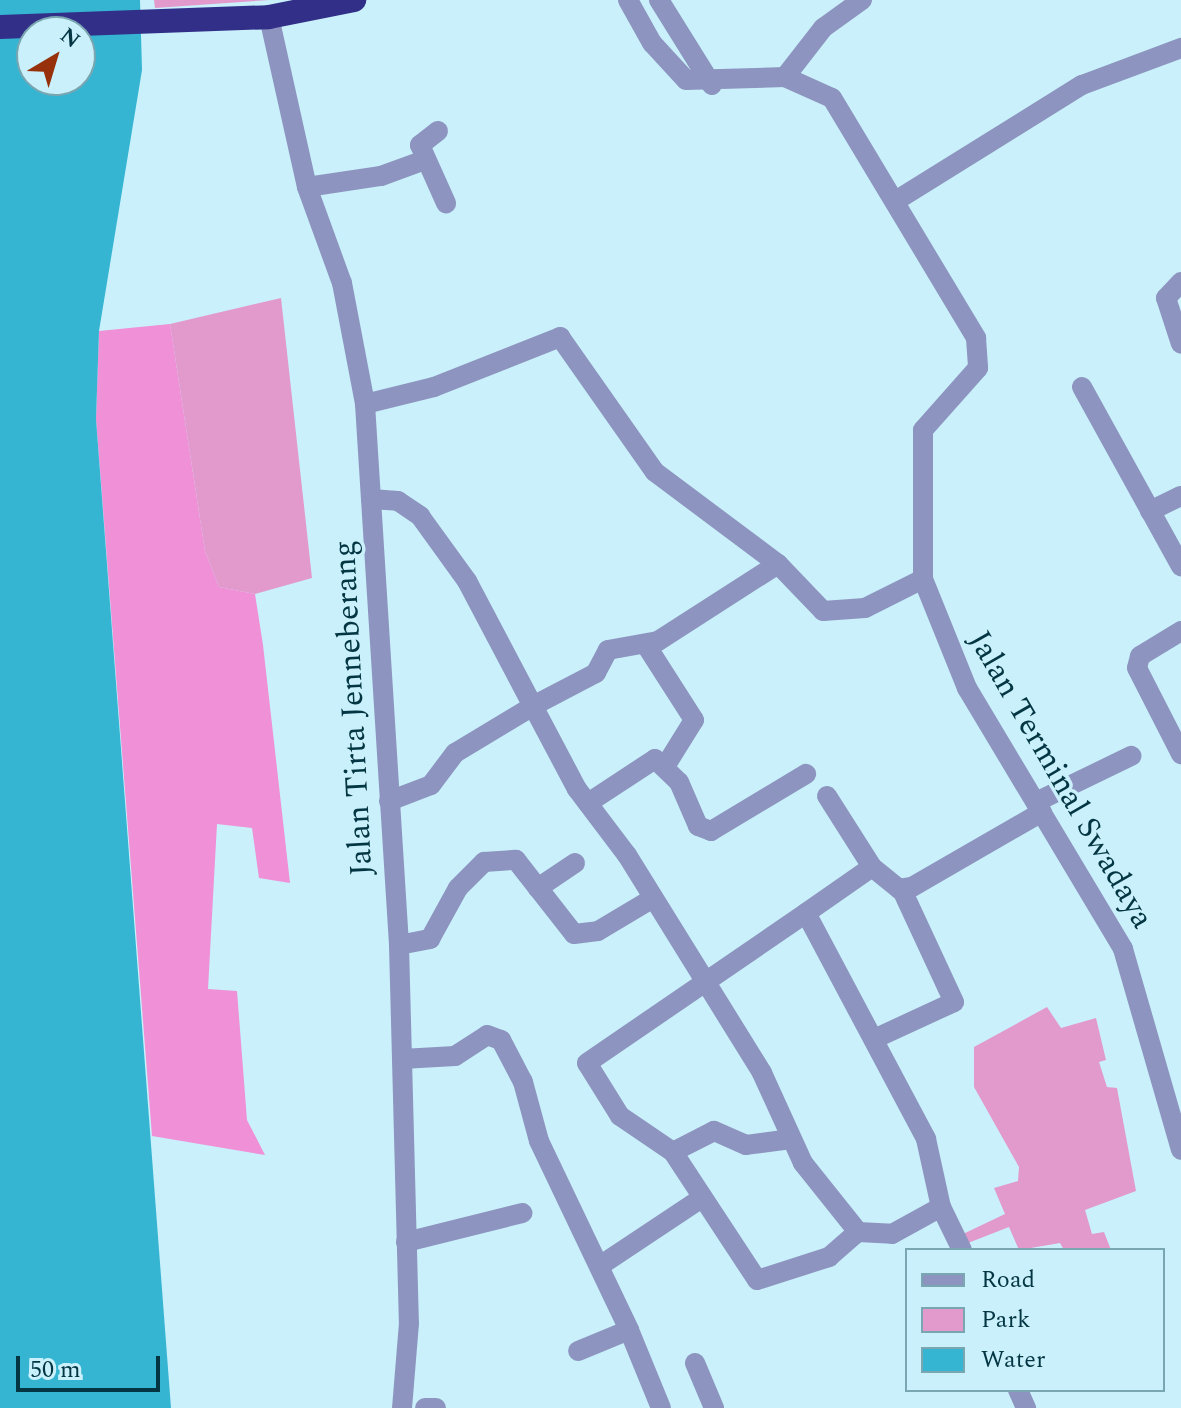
<!DOCTYPE html>
<style>
body{margin:0}
#map{position:relative;width:1181px;height:1408px;overflow:hidden;background:#c9f0fb;font-family:Spectral,serif}
div>[style]{position:absolute}
.green>*{inset:0;background:#e29acd}
.forest>*{inset:0;background:#f090d6}
.water>*{inset:0;background:#36b5d3}
.minor>*{height:20px;margin:-10px;padding:0 10px;transform-origin:10px;border-radius:10px;background:#8d94bf}
.highway>*{height:24px;margin:-12px;padding:0 12px;transform-origin:12px;border-radius:12px;background:#312f88}
span{translate:-50% -50%;white-space:nowrap;text-align:center;line-height:1.15;-webkit-text-stroke:7px #c9f0fb;paint-order:stroke}
.street-label{font-size:32px;color:#033642}
.legend{position:absolute;left:905px;top:1248px;width:260px;height:144px;box-sizing:border-box;background:#c9f0fb;border:2px solid #7aa6b1;margin:0;padding:10px 14px;list-style:none;font-size:24px;color:#033642}
.legend li{display:flex;align-items:center;gap:16px;height:40px}
.legend b{width:40px;border:2px solid #7aa6b1}
.north{position:absolute;left:16px;top:16px;width:80px;height:80px;box-sizing:border-box;background:#c9f0fb;border:2px solid #7aa6b1;border-radius:50%;rotate:38deg;font-size:22px;font-weight:700;line-height:32px;text-align:center;color:#033642}
.north::after{content:'';display:block;margin:auto;width:28px;height:36px;background:#97310b;clip-path:polygon(50% 0,100% 100%,50% 72%,0 100%)}
.scale{position:absolute;left:16px;top:1356px;width:144px;height:36px;box-sizing:border-box;border:4px solid #033642;border-top:0;padding-left:10px;font-size:24px;line-height:28px;white-space:nowrap;color:#033642;-webkit-text-stroke:6px #c9f0fb;paint-order:stroke}
</style>
<div id="map">
<div class="green">
<i style="clip-path:polygon(154px 0,269px 0,155px 8px)"></i>
<i style="clip-path:polygon(281px 298px,312px 578px,255px 594px,219px 587px,205px 551px,170px 324px)"></i>
<i style="clip-path:polygon(1047px 1007px,1061px 1028px,1096px 1018px,1106px 1060px,1099px 1062px,1107px 1087px,1117px 1088px,1136px 1191px,1085px 1210px,1092px 1234px,1104px 1232px,1111px 1250px,1064px 1250px,1060px 1243px,1019px 1250px,1009px 1227px,968px 1243px,963px 1234px,1005px 1214px,994px 1188px,1018px 1181px,1019px 1167px,974px 1087px,974px 1047px)"></i>
</div>
<div class="forest">
<i style="clip-path:polygon(170px 324px,205px 551px,219px 587px,255px 594px,263px 645px,290px 883px,259px 878px,252px 828px,217px 824px,208px 989px,237px 991px,247px 1120px,265px 1155px,152px 1136px,96px 419px,99px 331px)"></i>
</div>
<div class="water">
<i style="clip-path:polygon(evenodd,0 0,140px 0,142px 70px,99px 331px,96px 419px,171px 1408px,0 1408px,0 0,32px 32px,80px 32px,80px 80px,32px 80px,32px 32px)"></i>
</div>
<div class="minor">
<i style="left:628px;top:0;width:49px;rotate:60.8deg"></i>
<i style="left:652px;top:43px;width:50px;rotate:47.4deg"></i>
<i style="left:686px;top:80px;width:99px;rotate:-1.7deg"></i>
<i style="left:785px;top:77px;width:51px;rotate:24.1deg"></i>
<i style="left:832px;top:98px;width:280px;rotate:59deg"></i>
<i style="left:976px;top:338px;width:30px;rotate:86deg"></i>
<i style="left:978px;top:368px;width:83px;rotate:131.6deg"></i>
<i style="left:923px;top:430px;width:149px;rotate:90deg"></i>
<i style="left:923px;top:579px;width:118px;rotate:68deg"></i>
<i style="left:967px;top:688px;width:304px;rotate:59.1deg"></i>
<i style="left:1123px;top:949px;width:209px;rotate:73.9deg"></i>
<i style="left:659px;top:0;width:100px;rotate:58.1deg"></i>
<i style="left:269px;top:17px;width:174px;rotate:77.4deg"></i>
<i style="left:307px;top:187px;width:102px;rotate:70deg"></i>
<i style="left:342px;top:283px;width:123px;rotate:79.2deg"></i>
<i style="left:365px;top:404px;width:542px;rotate:86.4deg"></i>
<i style="left:399px;top:945px;width:378px;rotate:88.5deg"></i>
<i style="left:409px;top:1323px;width:85px;rotate:94.7deg"></i>
<i style="left:785px;top:77px;width:62px;rotate:-52.2deg"></i>
<i style="left:823px;top:28px;width:48px;rotate:-35.7deg"></i>
<i style="left:438px;top:131px;width:23px;rotate:142deg"></i>
<i style="left:420px;top:145px;width:64px;rotate:65.9deg"></i>
<i style="left:307px;top:187px;width:75px;rotate:-8.5deg"></i>
<i style="left:381px;top:176px;width:47px;rotate:-20deg"></i>
<i style="left:897px;top:200px;width:218px;rotate:-31.9deg"></i>
<i style="left:1082px;top:85px;width:106px;rotate:-20.5deg"></i>
<i style="left:1181px;top:282px;width:22px;rotate:133deg"></i>
<i style="left:1166px;top:298px;width:48px;rotate:71.9deg"></i>
<i style="left:1082px;top:387px;width:205px;rotate:61.1deg"></i>
<i style="left:365px;top:404px;width:71px;rotate:-13.8deg"></i>
<i style="left:434px;top:387px;width:136px;rotate:-21.6deg"></i>
<i style="left:560px;top:337px;width:165px;rotate:54.9deg"></i>
<i style="left:655px;top:472px;width:154px;rotate:36.8deg"></i>
<i style="left:778px;top:564px;width:65px;rotate:46.2deg"></i>
<i style="left:823px;top:611px;width:42px;rotate:-4.1deg"></i>
<i style="left:865px;top:608px;width:65px;rotate:-26.6deg"></i>
<i style="left:371px;top:499px;width:27px;rotate:4deg"></i>
<i style="left:398px;top:501px;width:27px;rotate:34deg"></i>
<i style="left:420px;top:516px;width:80px;rotate:54.1deg"></i>
<i style="left:467px;top:581px;width:141px;rotate:62.2deg"></i>
<i style="left:533px;top:706px;width:91px;rotate:148.9deg"></i>
<i style="left:455px;top:753px;width:40px;rotate:127deg"></i>
<i style="left:431px;top:785px;width:45px;rotate:159.1deg"></i>
<i style="left:1150px;top:511px;width:34px;rotate:-26deg"></i>
<i style="left:778px;top:564px;width:143px;rotate:147.3deg"></i>
<i style="left:658px;top:641px;width:51px;rotate:169.8deg"></i>
<i style="left:608px;top:650px;width:26px;rotate:118deg"></i>
<i style="left:596px;top:673px;width:71px;rotate:152.4deg"></i>
<i style="left:533px;top:706px;width:94px;rotate:62.1deg"></i>
<i style="left:577px;top:789px;width:83px;rotate:52.9deg"></i>
<i style="left:627px;top:855px;width:256px;rotate:58.2deg"></i>
<i style="left:762px;top:1073px;width:99px;rotate:65.5deg"></i>
<i style="left:803px;top:1163px;width:88px;rotate:51.4deg"></i>
<i style="left:1181px;top:631px;width:48px;rotate:148.6deg"></i>
<i style="left:1140px;top:656px;width:12px;rotate:104deg"></i>
<i style="left:1137px;top:668px;width:97px;rotate:62.9deg"></i>
<i style="left:646px;top:645px;width:89px;rotate:57.4deg"></i>
<i style="left:694px;top:720px;width:53px;rotate:121.9deg"></i>
<i style="left:827px;top:796px;width:84px;rotate:57.6deg"></i>
<i style="left:1036px;top:802px;width:106px;rotate:-25.8deg"></i>
<i style="left:588px;top:803px;width:80px;rotate:-33.3deg"></i>
<i style="left:655px;top:759px;width:33px;rotate:44deg"></i>
<i style="left:679px;top:782px;width:48px;rotate:66.6deg"></i>
<i style="left:698px;top:826px;width:14px;rotate:21deg"></i>
<i style="left:711px;top:831px;width:111px;rotate:-31deg"></i>
<i style="left:575px;top:863px;width:45px;rotate:146deg"></i>
<i style="left:538px;top:888px;width:58px;rotate:52deg"></i>
<i style="left:574px;top:934px;width:24px;rotate:-7deg"></i>
<i style="left:598px;top:931px;width:61px;rotate:-30.8deg"></i>
<i style="left:806px;top:913px;width:80px;rotate:-34.9deg"></i>
<i style="left:872px;top:867px;width:35px;rotate:39deg"></i>
<i style="left:899px;top:889px;width:13px;rotate:-9deg"></i>
<i style="left:912px;top:887px;width:150px;rotate:-30deg"></i>
<i style="left:399px;top:945px;width:32px;rotate:-11deg"></i>
<i style="left:430px;top:939px;width:58px;rotate:-61.2deg"></i>
<i style="left:458px;top:888px;width:37px;rotate:-45deg"></i>
<i style="left:484px;top:862px;width:32px;rotate:-4deg"></i>
<i style="left:516px;top:860px;width:36px;rotate:52deg"></i>
<i style="left:874px;top:1039px;width:88px;rotate:-24.8deg"></i>
<i style="left:954px;top:1002px;width:123px;rotate:-114.9deg"></i>
<i style="left:402px;top:1059px;width:53px;rotate:-3.2deg"></i>
<i style="left:455px;top:1056px;width:38px;rotate:-33deg"></i>
<i style="left:487px;top:1035px;width:15px;rotate:20deg"></i>
<i style="left:501px;top:1040px;width:47px;rotate:62.4deg"></i>
<i style="left:523px;top:1082px;width:61px;rotate:74.8deg"></i>
<i style="left:539px;top:1141px;width:209px;rotate:64.5deg"></i>
<i style="left:629px;top:1330px;width:55px;rotate:157.6deg"></i>
<i style="left:791px;top:1139px;width:45px;rotate:172.4deg"></i>
<i style="left:746px;top:1145px;width:35px;rotate:-156deg"></i>
<i style="left:714px;top:1131px;width:46px;rotate:152.9deg"></i>
<i style="left:673px;top:1152px;width:64px;rotate:-145.8deg"></i>
<i style="left:620px;top:1116px;width:62px;rotate:-121.9deg"></i>
<i style="left:587px;top:1063px;width:265px;rotate:-34.4deg"></i>
<i style="left:806px;top:913px;width:256px;rotate:62deg"></i>
<i style="left:926px;top:1139px;width:70px;rotate:77.6deg"></i>
<i style="left:941px;top:1207px;width:48px;rotate:64deg"></i>
<i style="left:673px;top:1152px;width:153px;rotate:56.7deg"></i>
<i style="left:757px;top:1280px;width:76px;rotate:-17.7deg"></i>
<i style="left:829px;top:1257px;width:38px;rotate:-41deg"></i>
<i style="left:858px;top:1232px;width:34px;rotate:3deg"></i>
<i style="left:892px;top:1234px;width:56px;rotate:-28.9deg"></i>
<i style="left:406px;top:1242px;width:120px;rotate:-14deg"></i>
<i style="left:601px;top:1265px;width:121px;rotate:-33.6deg"></i>
<i style="left:629px;top:1330px;width:84px;rotate:67.7deg"></i>
<i style="left:695px;top:1363px;width:49px;rotate:67.1deg"></i>
<i style="left:1018px;top:1390px;width:20px;rotate:66deg"></i>
<i style="left:425px;top:1408px;width:11px"></i>
</div>
<div class="highway">
<i style="left:0;top:27px;width:269px;rotate:-2.1deg"></i>
<i style="left:269px;top:17px;width:87px;rotate:-11.3deg"></i>
</div>
<div class="street-label">
<span style="left:354px;top:708px;rotate:-93deg">Jalan Tirta Jenneberang</span>
<span style="left:1060px;top:780px;rotate:60deg">Jalan Terminal Swadaya</span>
</div>
<ul class="legend">
<li><b style="height:10px;background:#8d94bf"></b>Road</li>
<li><b style="height:22px;background:#e29acd"></b>Park</li>
<li><b style="height:22px;background:#36b5d3"></b>Water</li>
</ul>
<div class="north">N</div>
<div class="scale">50 m</div>
</div>
